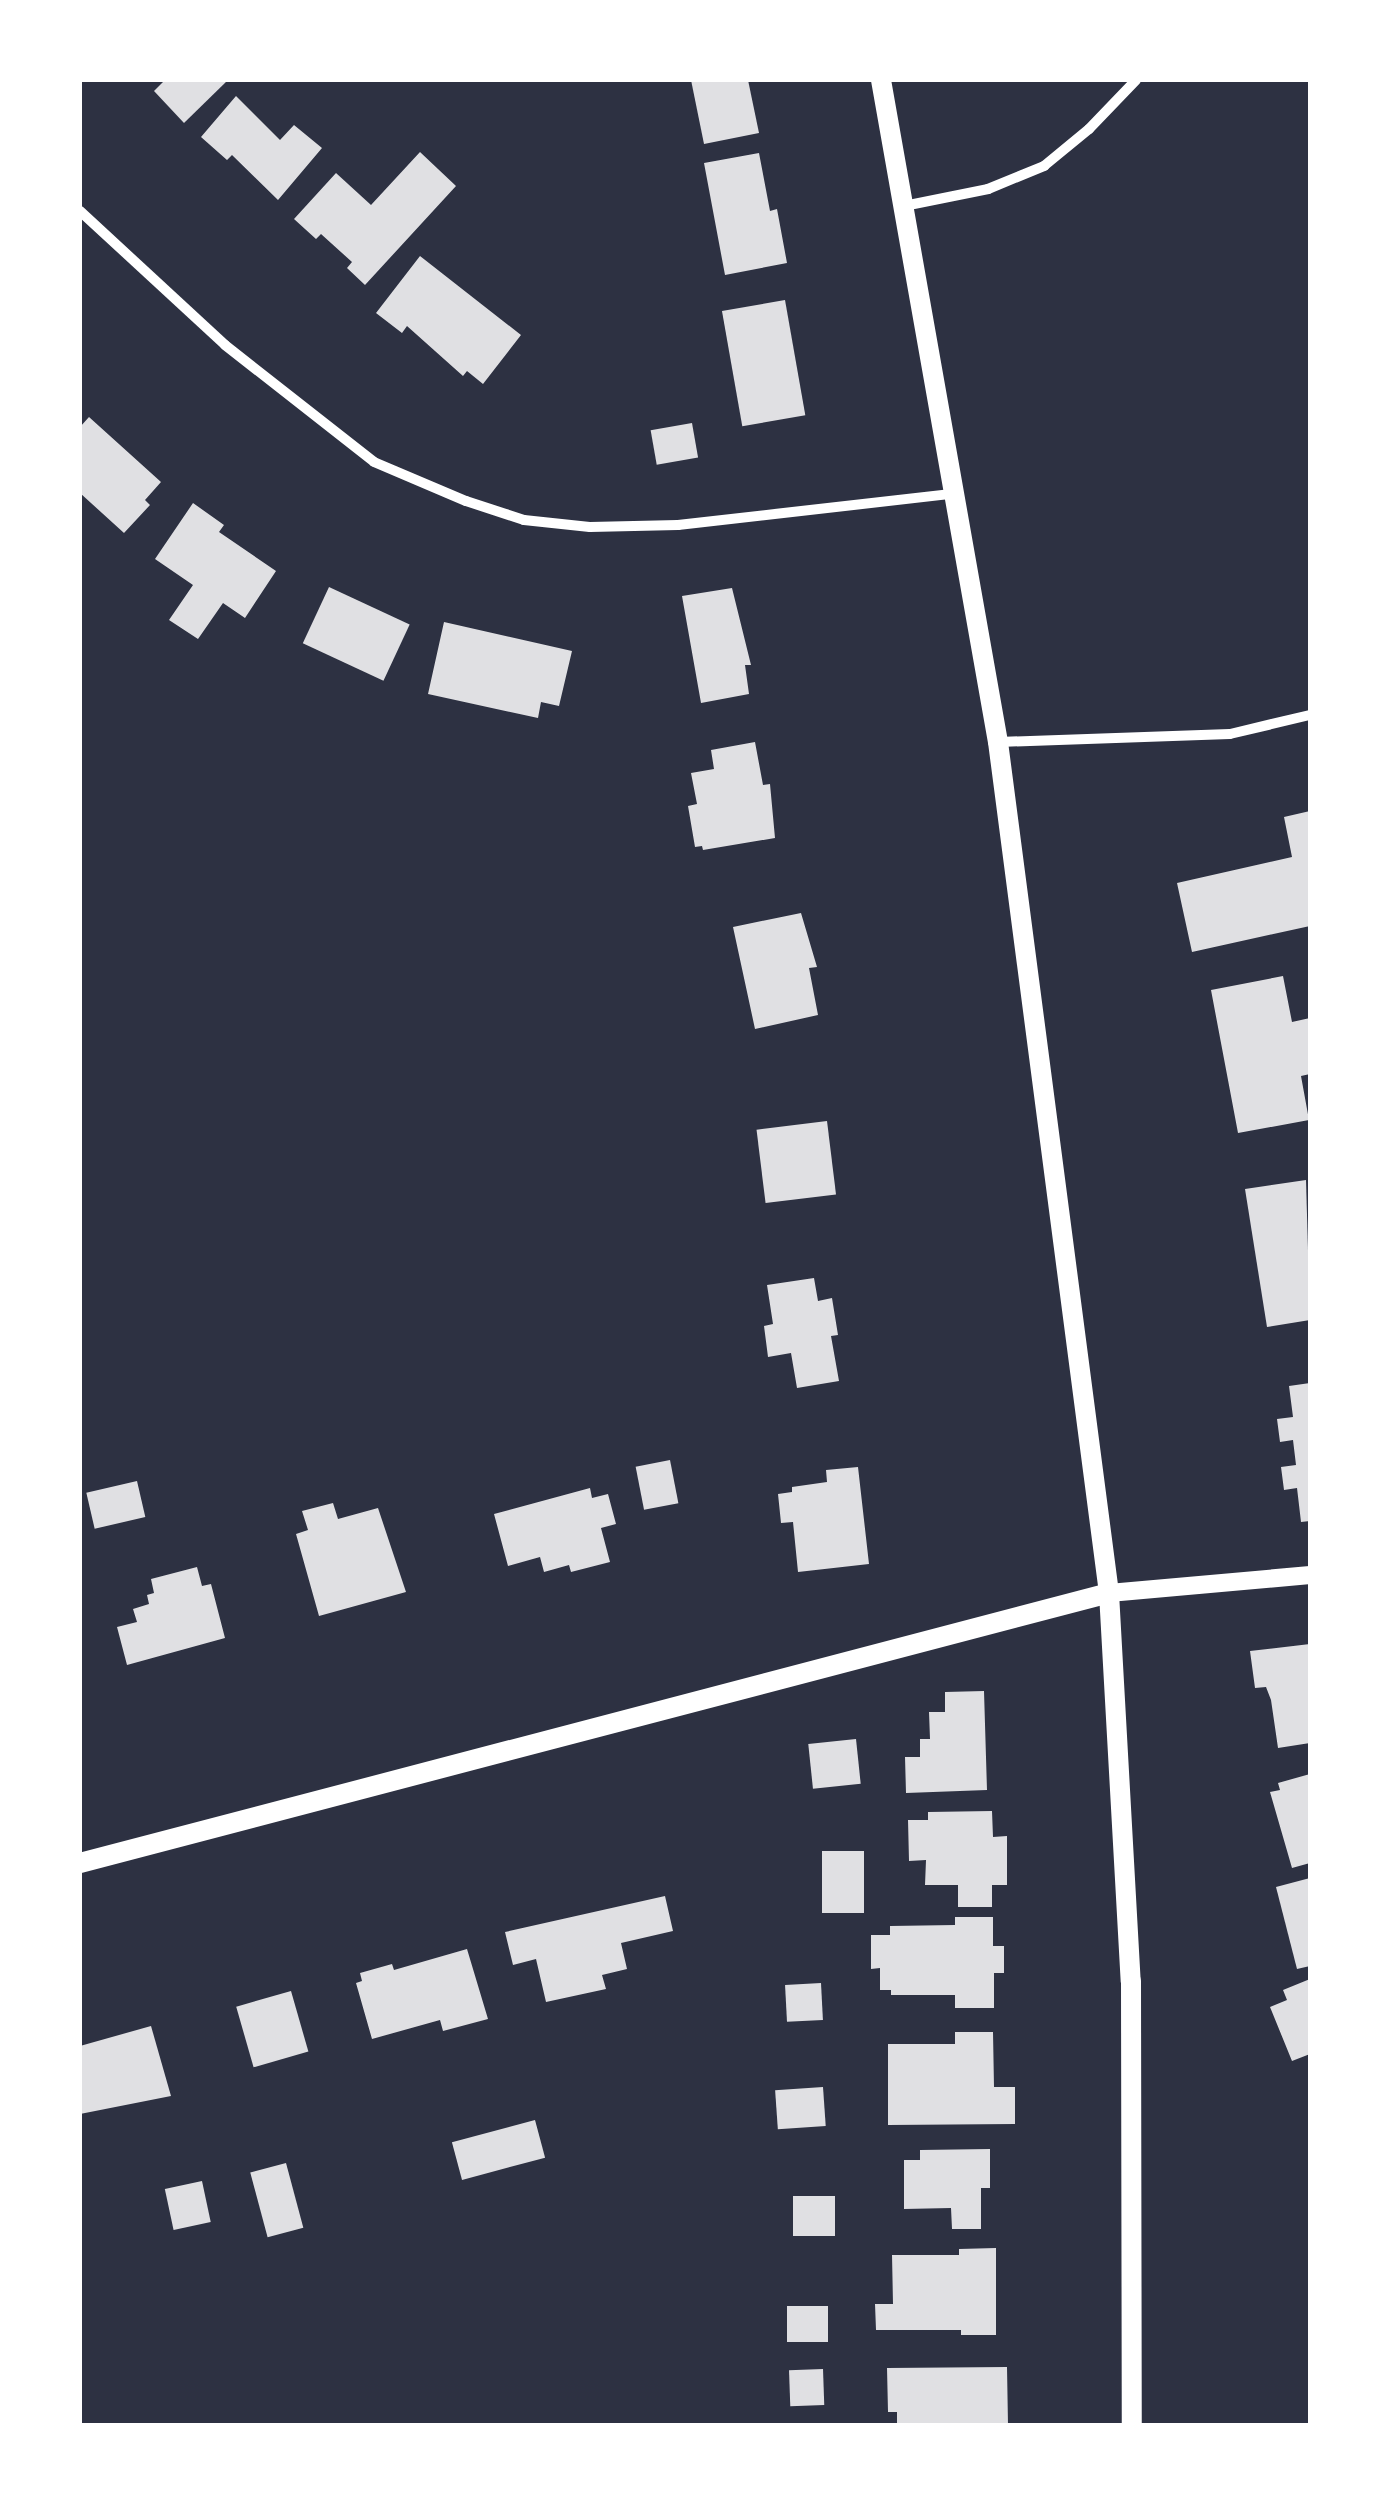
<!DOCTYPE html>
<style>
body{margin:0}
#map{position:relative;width:1390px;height:2505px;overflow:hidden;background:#2d3142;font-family:Quicksand,sans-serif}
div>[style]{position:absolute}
.building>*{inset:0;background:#e0e0e3;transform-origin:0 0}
.minor>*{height:10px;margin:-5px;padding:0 5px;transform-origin:5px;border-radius:5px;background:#fff}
.tertiary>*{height:18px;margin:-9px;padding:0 9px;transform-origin:9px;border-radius:9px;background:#fff}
.secondary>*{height:20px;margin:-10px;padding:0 10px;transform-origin:10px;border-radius:10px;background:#fff}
span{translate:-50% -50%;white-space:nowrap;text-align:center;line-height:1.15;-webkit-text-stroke:9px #fff;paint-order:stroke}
.frame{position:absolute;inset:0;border:82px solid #fff;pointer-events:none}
</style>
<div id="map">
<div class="building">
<i style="clip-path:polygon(165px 80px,228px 80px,184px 123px,154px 91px)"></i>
<i style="clip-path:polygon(691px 80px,748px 80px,759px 133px,704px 144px)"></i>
<i style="clip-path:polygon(236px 96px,280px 140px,294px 125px,322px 148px,278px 200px,232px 155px,227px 160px,201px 137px)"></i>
<i style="clip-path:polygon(420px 152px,456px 186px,365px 285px,347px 268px,352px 262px,321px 234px,316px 239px,294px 219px,336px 173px,371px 205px)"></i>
<i style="clip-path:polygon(759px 153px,770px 211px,777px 209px,787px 263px,725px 275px,704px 163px)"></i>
<i style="clip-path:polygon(420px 256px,521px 335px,483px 384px,467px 371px,463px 376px,407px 326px,402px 333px,376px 313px)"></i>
<i style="left:785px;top:300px;width:117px;height:64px;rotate:80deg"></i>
<i style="clip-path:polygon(89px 417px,161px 482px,145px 500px,150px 505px,124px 533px,80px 493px,80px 427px)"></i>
<i style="left:692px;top:423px;width:35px;height:42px;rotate:80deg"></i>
<i style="clip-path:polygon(193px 503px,224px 525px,219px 532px,276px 571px,245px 618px,223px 603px,198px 639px,169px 620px,193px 585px,155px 559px)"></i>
<i style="left:329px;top:587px;width:89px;height:62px;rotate:25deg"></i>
<i style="clip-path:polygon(732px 588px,751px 665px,745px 665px,749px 694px,701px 703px,682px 596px)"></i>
<i style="clip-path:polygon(444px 622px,572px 651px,559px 706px,541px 702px,538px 718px,428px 694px)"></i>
<i style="clip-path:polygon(755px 742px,763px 785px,770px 784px,775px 838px,703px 850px,702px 846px,695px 847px,688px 806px,697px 804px,691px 773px,714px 769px,711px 750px)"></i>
<i style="clip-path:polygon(1310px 811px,1310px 926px,1192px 952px,1177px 883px,1292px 857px,1284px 817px)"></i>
<i style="clip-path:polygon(801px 913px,817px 967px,809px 968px,818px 1015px,755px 1029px,733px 927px)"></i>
<i style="clip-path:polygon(1283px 976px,1292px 1022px,1310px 1018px,1310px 1074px,1301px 1076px,1309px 1120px,1238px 1133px,1211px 990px)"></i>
<i style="left:827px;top:1121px;width:74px;height:71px;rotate:83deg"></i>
<i style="clip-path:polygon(1306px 1180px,1310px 1320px,1267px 1327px,1245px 1189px)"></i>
<i style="clip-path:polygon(814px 1278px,818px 1301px,832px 1298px,838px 1335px,831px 1336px,839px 1381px,797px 1388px,791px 1353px,768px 1357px,764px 1326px,773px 1324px,767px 1285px)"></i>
<i style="clip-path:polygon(1310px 1383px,1310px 1521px,1301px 1522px,1297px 1488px,1284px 1490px,1281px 1467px,1296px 1465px,1293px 1440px,1280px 1442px,1277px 1419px,1293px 1417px,1289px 1386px)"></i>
<i style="left:670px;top:1460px;width:44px;height:35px;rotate:79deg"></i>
<i style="clip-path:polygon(858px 1467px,869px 1564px,798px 1572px,793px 1522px,781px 1523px,778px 1494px,792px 1492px,792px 1487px,827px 1482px,826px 1470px)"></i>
<i style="left:137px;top:1481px;width:37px;height:52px;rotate:77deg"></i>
<i style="clip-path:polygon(590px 1488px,592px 1498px,608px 1494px,616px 1524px,601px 1528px,610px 1562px,571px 1572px,569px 1565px,544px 1572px,540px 1557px,508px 1566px,494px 1514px)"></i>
<i style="clip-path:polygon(333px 1503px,338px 1519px,378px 1508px,406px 1592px,319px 1616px,296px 1534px,308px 1530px,302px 1511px)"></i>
<i style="clip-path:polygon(197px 1567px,202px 1586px,211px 1584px,225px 1638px,127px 1665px,117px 1627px,137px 1622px,133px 1609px,149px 1604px,147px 1595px,154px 1593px,151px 1579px)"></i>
<i style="clip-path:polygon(1310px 1644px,1310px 1743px,1278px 1748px,1271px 1700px,1266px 1687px,1255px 1688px,1250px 1651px)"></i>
<i style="clip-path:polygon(984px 1691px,987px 1790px,906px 1793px,905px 1757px,920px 1757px,920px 1739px,930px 1739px,929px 1712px,945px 1712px,945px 1692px)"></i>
<i style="left:856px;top:1739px;width:45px;height:48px;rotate:84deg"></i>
<i style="clip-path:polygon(1310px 1774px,1310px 1863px,1292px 1868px,1270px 1792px,1280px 1790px,1278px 1783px)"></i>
<i style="clip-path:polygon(992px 1811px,993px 1837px,1007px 1836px,1007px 1885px,992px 1885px,992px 1907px,958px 1907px,958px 1885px,925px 1885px,926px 1860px,909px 1861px,908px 1820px,928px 1820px,928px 1812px)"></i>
<i style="left:822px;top:1851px;width:42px;height:62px"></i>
<i style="clip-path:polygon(1310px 1878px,1310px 1966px,1297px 1969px,1276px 1887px)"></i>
<i style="clip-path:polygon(665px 1896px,673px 1931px,621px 1943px,627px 1969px,602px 1975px,606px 1989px,546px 2002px,536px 1959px,513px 1965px,505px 1932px)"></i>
<i style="clip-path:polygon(955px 1917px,993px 1917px,993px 1946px,1004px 1946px,1004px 1973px,994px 1973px,994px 2008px,955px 2008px,955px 1995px,891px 1995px,891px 1990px,880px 1990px,880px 1968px,871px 1969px,871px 1935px,890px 1935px,890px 1926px,955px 1925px)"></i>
<i style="clip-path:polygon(467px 1949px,488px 2019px,443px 2031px,440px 2020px,372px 2039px,356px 1983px,362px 1981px,360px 1973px,392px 1964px,394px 1970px)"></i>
<i style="clip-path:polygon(1310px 1979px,1310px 2054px,1292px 2061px,1270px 2007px,1287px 2000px,1283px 1990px)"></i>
<i style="left:821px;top:1983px;width:37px;height:36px;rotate:87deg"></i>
<i style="left:291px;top:1991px;width:63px;height:57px;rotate:74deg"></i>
<i style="clip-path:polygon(151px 2026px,171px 2096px,80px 2114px,80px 2046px)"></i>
<i style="clip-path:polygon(955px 2032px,993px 2032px,994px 2087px,1015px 2087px,1015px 2124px,888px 2125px,888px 2044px,955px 2044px)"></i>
<i style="left:823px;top:2087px;width:39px;height:48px;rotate:86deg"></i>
<i style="left:535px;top:2120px;width:39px;height:86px;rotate:75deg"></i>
<i style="clip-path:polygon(990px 2149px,990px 2188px,981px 2188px,981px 2229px,952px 2229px,951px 2208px,904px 2209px,904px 2160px,920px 2160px,920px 2150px)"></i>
<i style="left:286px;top:2163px;width:67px;height:37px;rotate:75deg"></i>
<i style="left:202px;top:2181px;width:42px;height:38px;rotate:78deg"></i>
<i style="left:835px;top:2196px;width:40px;height:42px;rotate:90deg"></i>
<i style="clip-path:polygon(996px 2248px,996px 2335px,961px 2335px,961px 2330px,876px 2330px,875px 2304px,893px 2304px,892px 2255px,959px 2255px,959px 2249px)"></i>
<i style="left:787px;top:2306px;width:41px;height:36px"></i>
<i style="clip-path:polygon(1007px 2367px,1008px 2425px,897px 2425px,897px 2412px,888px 2412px,887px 2368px)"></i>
<i style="left:823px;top:2369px;width:36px;height:34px;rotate:88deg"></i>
</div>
<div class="minor">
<i style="left:904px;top:206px;width:86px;rotate:-11.4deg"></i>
<i style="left:988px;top:189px;width:61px;rotate:-22.3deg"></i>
<i style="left:1044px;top:166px;width:58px;rotate:-39.4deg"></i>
<i style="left:1089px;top:129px;width:68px;rotate:-46.2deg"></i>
<i style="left:80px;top:211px;width:197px;rotate:42.7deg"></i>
<i style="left:225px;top:345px;width:189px;rotate:38.1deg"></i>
<i style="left:374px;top:462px;width:100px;rotate:23deg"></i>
<i style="left:466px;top:501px;width:61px;rotate:18.1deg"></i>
<i style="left:524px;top:520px;width:66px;rotate:6.1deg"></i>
<i style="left:590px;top:527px;width:88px;rotate:-1.3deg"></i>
<i style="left:678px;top:525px;width:275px;rotate:-6.5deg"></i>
<i style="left:999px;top:742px;width:231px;rotate:-2deg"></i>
<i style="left:1230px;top:734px;width:82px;rotate:-13.4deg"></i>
</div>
<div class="tertiary">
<i style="left:1109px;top:1593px;width:202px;rotate:-5.1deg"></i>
</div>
<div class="secondary">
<i style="left:881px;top:80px;width:672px;rotate:79.98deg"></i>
<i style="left:998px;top:742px;width:858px;rotate:82.57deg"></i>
<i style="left:1109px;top:1593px;width:389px;rotate:86.8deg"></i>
<i style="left:1131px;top:1981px;width:444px;rotate:89.9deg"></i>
<i style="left:80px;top:1863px;width:1064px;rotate:-14.7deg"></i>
</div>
<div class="frame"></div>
</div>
